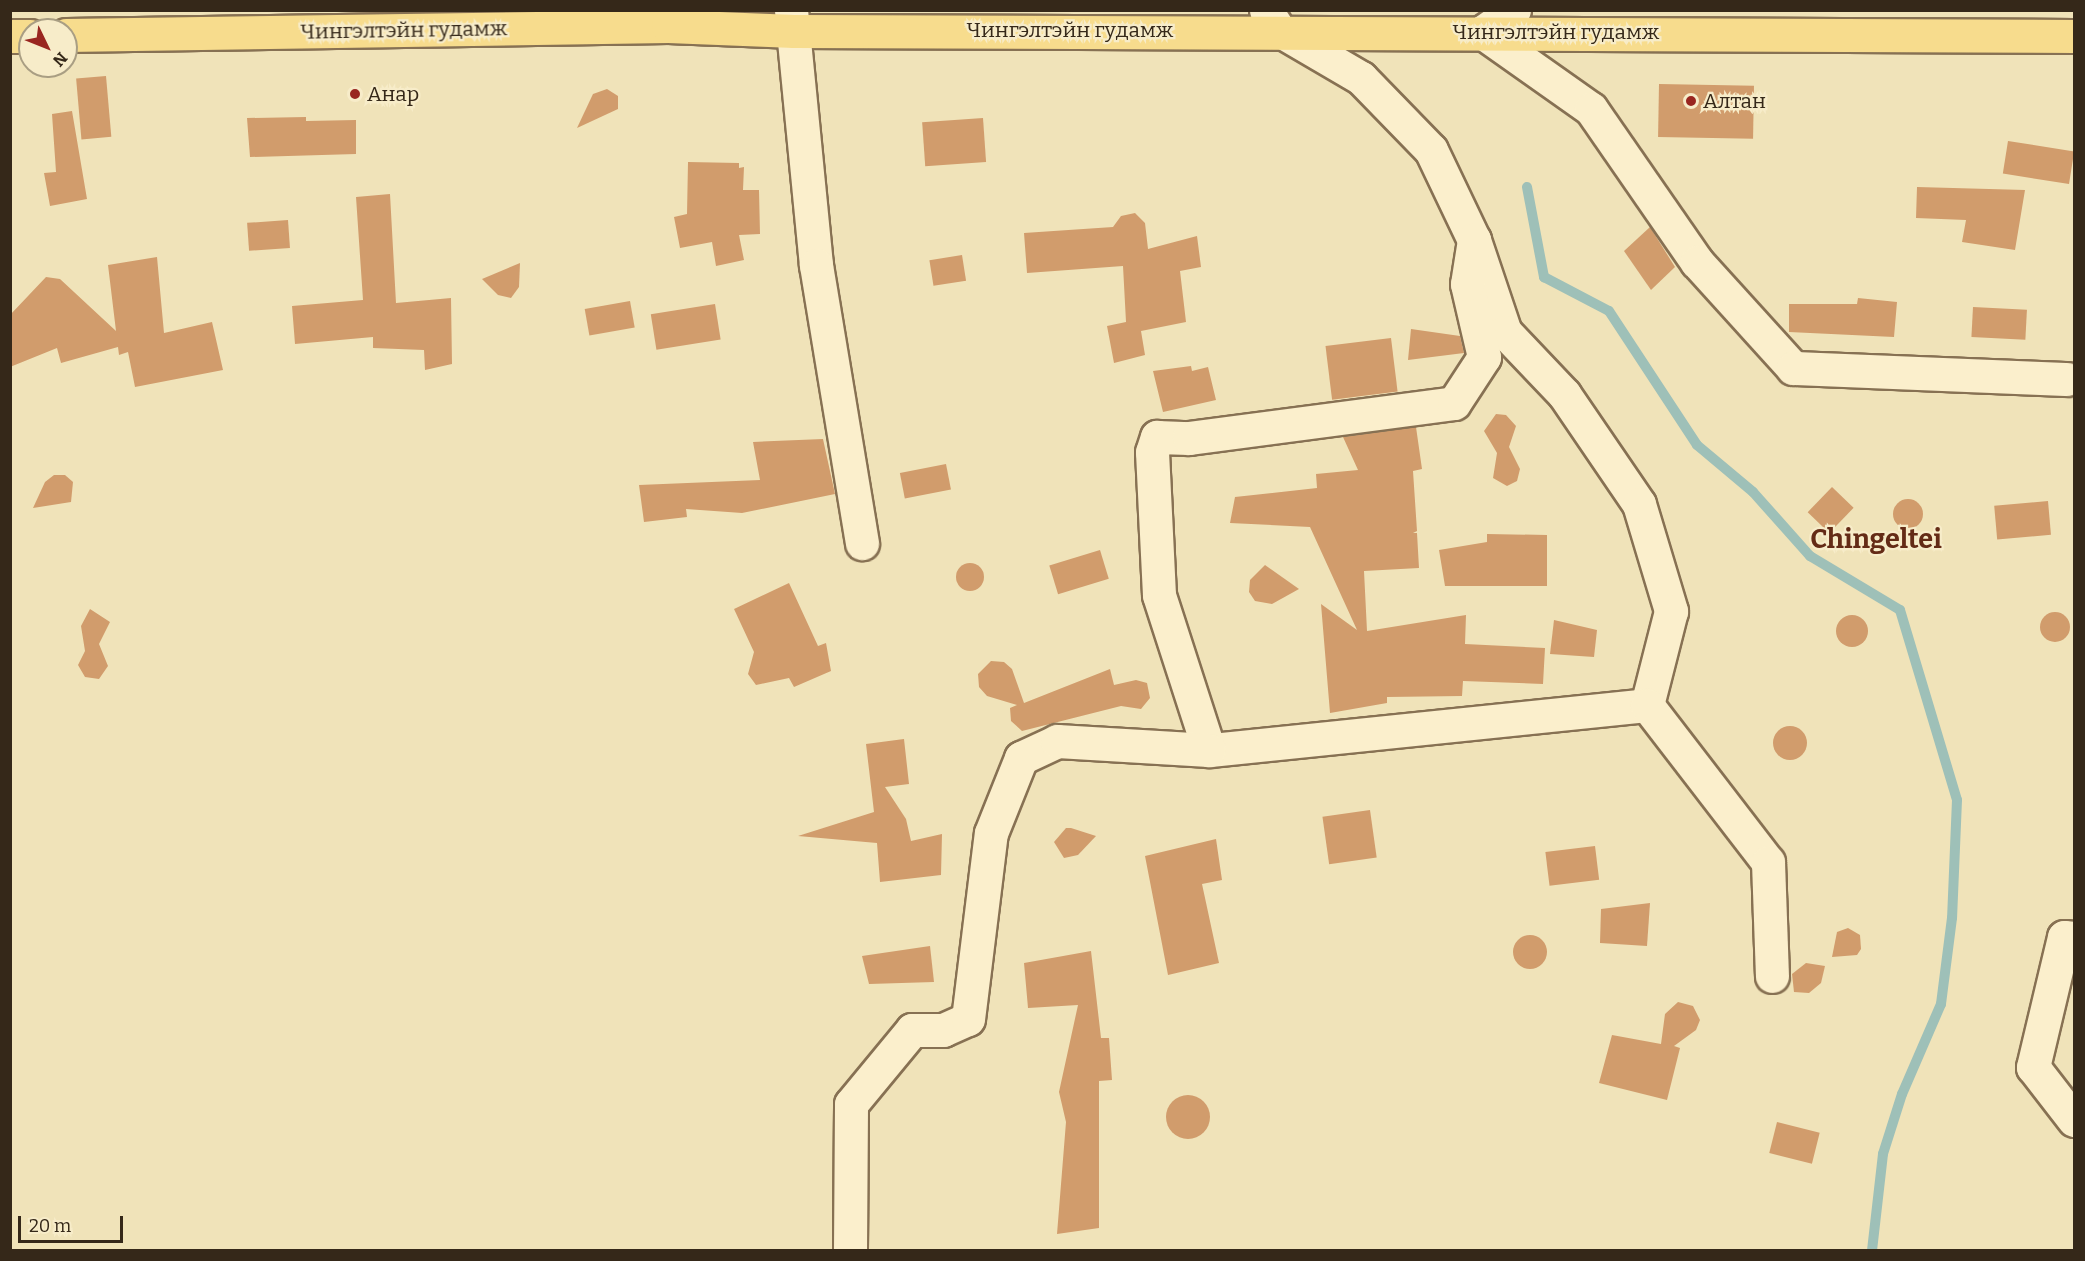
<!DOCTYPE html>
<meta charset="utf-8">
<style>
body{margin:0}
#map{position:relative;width:2085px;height:1261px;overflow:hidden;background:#f0e3b9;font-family:Bitter,serif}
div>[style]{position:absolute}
.stream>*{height:10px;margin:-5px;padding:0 5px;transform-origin:5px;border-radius:5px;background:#9ec0b8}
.building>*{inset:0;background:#d19c6c;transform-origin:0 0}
.round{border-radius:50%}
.roads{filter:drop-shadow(2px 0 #877153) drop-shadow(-2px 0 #877153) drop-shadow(0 2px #877153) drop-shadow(0 -2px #877153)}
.minor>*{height:33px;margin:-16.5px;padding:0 16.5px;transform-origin:16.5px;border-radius:16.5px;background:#fbefcc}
.major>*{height:33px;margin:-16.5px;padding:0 16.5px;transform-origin:16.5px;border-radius:16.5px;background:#f7dc8d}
.dots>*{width:16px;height:16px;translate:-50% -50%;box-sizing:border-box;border:3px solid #f7ecc9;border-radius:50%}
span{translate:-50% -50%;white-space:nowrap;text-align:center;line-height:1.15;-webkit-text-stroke:4.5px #f7ecc9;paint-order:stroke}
.street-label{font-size:21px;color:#352819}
.poi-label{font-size:21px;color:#352819}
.left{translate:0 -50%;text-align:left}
.district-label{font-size:27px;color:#642b16;font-weight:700}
.frame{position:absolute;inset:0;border:12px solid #352819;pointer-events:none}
.north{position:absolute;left:18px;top:18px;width:60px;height:60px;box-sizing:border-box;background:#f7ecc9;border:2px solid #a99e83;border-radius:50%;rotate:133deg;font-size:16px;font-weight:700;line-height:24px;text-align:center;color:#352819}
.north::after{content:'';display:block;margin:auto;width:21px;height:27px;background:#992620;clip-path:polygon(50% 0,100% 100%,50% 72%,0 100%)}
.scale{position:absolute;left:18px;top:1216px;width:105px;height:27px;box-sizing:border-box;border:3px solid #352819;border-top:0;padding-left:8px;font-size:18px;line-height:21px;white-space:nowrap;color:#352819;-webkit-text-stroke:4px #f7ecc9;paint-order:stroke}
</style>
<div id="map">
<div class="stream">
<i style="left:1527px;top:187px;width:92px;rotate:79.3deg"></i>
<i style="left:1544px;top:277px;width:73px;rotate:27.6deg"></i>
<i style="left:1609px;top:311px;width:160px;rotate:56.7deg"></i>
<i style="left:1697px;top:445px;width:73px;rotate:40deg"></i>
<i style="left:1753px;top:492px;width:86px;rotate:48.3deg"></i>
<i style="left:1810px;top:556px;width:105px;rotate:31deg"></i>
<i style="left:1900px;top:610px;width:198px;rotate:73.3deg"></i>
<i style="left:1957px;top:800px;width:118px;rotate:92.4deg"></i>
<i style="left:1952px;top:918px;width:87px;rotate:97.3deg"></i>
<i style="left:1941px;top:1004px;width:98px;rotate:113.4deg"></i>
<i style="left:1902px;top:1094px;width:63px;rotate:107.6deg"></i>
<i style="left:1883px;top:1154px;width:97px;rotate:96.5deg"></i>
</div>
<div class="building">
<i style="left:106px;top:76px;width:61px;height:30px;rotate:85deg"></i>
<i style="left:1659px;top:84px;width:95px;height:53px;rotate:1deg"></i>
<i style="clip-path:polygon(607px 89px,618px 96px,618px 109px,577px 128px,593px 94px)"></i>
<i style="clip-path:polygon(72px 111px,87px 199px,50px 206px,44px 173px,56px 172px,52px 114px)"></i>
<i style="clip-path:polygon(306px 117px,306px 121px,356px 120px,356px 154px,250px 157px,247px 118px)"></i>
<i style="left:983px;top:118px;width:44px;height:61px;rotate:86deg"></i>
<i style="left:2008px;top:141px;width:67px;height:33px;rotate:9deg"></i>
<i style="clip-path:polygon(688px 162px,739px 163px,739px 168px,744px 167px,743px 190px,759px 190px,760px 234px,739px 235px,744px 260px,716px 266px,712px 242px,680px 248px,674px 217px,687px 214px)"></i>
<i style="clip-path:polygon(1917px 187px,2025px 190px,2015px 250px,1962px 242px,1966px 220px,1916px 218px)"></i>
<i style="clip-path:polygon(390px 194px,396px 303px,451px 298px,452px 364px,425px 370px,424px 350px,373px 348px,373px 337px,295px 344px,292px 306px,363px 300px,356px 197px)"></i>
<i style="clip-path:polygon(1135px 213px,1145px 223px,1148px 249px,1197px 236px,1201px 267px,1180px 271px,1186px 322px,1141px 331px,1145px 355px,1114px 363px,1107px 326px,1126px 322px,1123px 266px,1027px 273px,1024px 233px,1113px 227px,1121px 216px)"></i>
<i style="left:288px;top:220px;width:28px;height:41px;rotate:86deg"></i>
<i style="clip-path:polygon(1650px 227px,1675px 267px,1651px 290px,1624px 251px)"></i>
<i style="left:962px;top:255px;width:26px;height:33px;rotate:81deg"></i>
<i style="clip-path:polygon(157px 257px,164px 333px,212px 322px,223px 370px,135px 387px,128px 352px,119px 355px,118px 347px,61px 363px,57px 348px,10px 367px,10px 315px,46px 277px,60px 279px,116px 331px,108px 265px)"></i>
<i style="clip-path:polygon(520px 263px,519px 287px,511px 298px,498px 295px,482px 279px)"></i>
<i style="clip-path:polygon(1858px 298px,1897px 302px,1894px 337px,1789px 332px,1789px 304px,1857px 304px)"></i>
<i style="left:630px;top:301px;width:27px;height:46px;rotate:80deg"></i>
<i style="left:715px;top:304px;width:36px;height:65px;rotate:81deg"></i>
<i style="left:1973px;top:307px;width:54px;height:30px;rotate:3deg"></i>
<i style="clip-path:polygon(1411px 329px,1460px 336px,1464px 353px,1408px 360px)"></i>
<i style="left:1391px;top:338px;width:54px;height:66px;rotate:83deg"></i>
<i style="clip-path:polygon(1191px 366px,1192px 371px,1208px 367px,1216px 400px,1163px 412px,1153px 371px)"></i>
<i style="clip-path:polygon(1496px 414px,1506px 415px,1516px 426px,1509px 447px,1520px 469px,1517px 481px,1507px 486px,1493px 478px,1497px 453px,1484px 431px)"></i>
<i style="clip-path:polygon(1416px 427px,1422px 469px,1413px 471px,1417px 531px,1413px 533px,1417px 533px,1419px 568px,1364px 571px,1367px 631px,1466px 615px,1465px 644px,1545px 648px,1543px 684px,1463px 681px,1462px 696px,1387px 697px,1387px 703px,1330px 713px,1321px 604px,1357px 630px,1310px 527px,1230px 523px,1235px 497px,1317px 488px,1316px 474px,1358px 470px,1343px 437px)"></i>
<i style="clip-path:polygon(823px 439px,835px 494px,742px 513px,686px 509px,687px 517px,644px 522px,639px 485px,760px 480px,753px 442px)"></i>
<i style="left:946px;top:464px;width:26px;height:47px;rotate:79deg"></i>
<i style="clip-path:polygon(54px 475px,65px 475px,73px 482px,71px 502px,33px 508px,45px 482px)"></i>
<i style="left:1832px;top:487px;width:30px;height:35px;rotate:44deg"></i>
<i class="round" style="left:1893px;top:499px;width:30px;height:30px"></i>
<i style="left:2048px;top:501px;width:34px;height:54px;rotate:85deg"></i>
<i style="clip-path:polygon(1487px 534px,1547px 535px,1547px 586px,1445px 586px,1439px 550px,1487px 542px)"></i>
<i style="left:1100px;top:550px;width:30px;height:53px;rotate:73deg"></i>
<i class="round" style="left:956px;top:563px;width:28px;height:28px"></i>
<i style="clip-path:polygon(1265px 565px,1299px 589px,1272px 604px,1255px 601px,1249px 592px,1250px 580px)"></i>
<i style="clip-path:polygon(789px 583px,818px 646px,826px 643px,831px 671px,794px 687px,789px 678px,756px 685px,748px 674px,754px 652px,734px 609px)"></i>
<i style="clip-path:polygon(90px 609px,110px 622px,99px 644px,108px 666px,99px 679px,85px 677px,78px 665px,85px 651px,81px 626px)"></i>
<i class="round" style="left:2040px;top:612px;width:30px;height:30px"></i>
<i class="round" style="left:1836px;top:615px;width:32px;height:32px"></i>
<i style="clip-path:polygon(1554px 620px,1597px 630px,1594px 657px,1550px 654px)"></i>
<i style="clip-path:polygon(991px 661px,1004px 662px,1012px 669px,1024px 703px,1110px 669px,1114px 685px,1136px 680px,1147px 683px,1150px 698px,1141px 709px,1121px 706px,1022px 731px,1011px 721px,1010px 708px,1017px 705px,987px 696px,979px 687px,978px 674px)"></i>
<i class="round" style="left:1773px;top:726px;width:34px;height:34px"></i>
<i style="clip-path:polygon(904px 739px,909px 784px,885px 787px,906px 819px,911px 841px,942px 834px,941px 875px,880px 882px,877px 843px,798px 836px,874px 812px,866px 744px)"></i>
<i style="left:1370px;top:810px;width:48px;height:48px;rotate:82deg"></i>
<i style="clip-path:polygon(1066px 828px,1071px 828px,1096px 836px,1078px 855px,1064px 858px,1054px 842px)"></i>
<i style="clip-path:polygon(1216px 839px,1222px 880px,1202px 884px,1219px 963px,1168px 975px,1145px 856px)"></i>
<i style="left:1595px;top:846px;width:34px;height:50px;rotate:83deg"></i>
<i style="clip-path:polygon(1650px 903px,1647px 946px,1600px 943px,1601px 909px)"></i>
<i style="clip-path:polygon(1848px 928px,1860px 935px,1861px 949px,1857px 955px,1832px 957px,1837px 932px)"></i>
<i class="round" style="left:1513px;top:935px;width:34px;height:34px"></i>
<i style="clip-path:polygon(930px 946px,934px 982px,869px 984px,862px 956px)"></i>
<i style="clip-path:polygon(1091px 951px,1101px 1038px,1109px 1038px,1112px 1080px,1099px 1081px,1099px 1228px,1057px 1234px,1066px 1122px,1059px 1092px,1078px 1005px,1028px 1008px,1024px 963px)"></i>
<i style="clip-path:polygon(1806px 963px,1825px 966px,1821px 983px,1809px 993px,1794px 992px,1792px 974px)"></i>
<i style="clip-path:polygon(1678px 1002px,1693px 1006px,1700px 1020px,1696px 1030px,1674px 1046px,1680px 1048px,1667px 1100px,1599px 1083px,1612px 1035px,1661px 1044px,1665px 1014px)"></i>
<i class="round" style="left:1166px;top:1095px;width:44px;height:44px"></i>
<i style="left:1777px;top:1122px;width:44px;height:32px;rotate:14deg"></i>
</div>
<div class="roads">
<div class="minor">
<i style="left:791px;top:10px;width:256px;rotate:84.4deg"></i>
<i style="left:816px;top:265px;width:282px;rotate:80.6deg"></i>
<i style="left:1266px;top:10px;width:24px;rotate:57deg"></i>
<i style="left:1279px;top:30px;width:95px;rotate:30.3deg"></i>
<i style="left:1361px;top:78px;width:100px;rotate:45.8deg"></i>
<i style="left:1431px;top:150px;width:100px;rotate:64.5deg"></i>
<i style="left:1474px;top:240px;width:97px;rotate:71.4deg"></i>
<i style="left:1505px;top:332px;width:86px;rotate:46.4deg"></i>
<i style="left:1564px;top:394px;width:133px;rotate:55.7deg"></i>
<i style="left:1639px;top:504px;width:112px;rotate:73.3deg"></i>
<i style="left:1671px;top:611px;width:97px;rotate:104.3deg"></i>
<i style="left:1647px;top:705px;width:440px;rotate:174.1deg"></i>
<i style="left:1209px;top:750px;width:163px;rotate:-107.9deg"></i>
<i style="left:1159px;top:595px;width:143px;rotate:-92.8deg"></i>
<i style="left:1152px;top:452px;width:16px;rotate:-72deg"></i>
<i style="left:1157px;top:437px;width:32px;rotate:2deg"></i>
<i style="left:1189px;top:438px;width:267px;rotate:-7.5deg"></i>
<i style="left:1454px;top:403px;width:55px;rotate:-56.9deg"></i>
<i style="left:1484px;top:357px;width:75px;rotate:-103.1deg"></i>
<i style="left:1467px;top:284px;width:45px;rotate:-81deg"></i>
<i style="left:1514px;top:10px;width:39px;rotate:145deg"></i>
<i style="left:1482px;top:32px;width:133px;rotate:35.2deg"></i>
<i style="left:1591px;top:109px;width:186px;rotate:55.3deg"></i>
<i style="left:1697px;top:262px;width:143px;rotate:47.8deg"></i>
<i style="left:1793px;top:368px;width:274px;rotate:2.3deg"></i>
<i style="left:1647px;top:705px;width:198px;rotate:52.4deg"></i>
<i style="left:1768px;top:862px;width:114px;rotate:88deg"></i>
<i style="left:2074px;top:938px;width:10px;rotate:-174deg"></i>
<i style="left:2064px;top:937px;width:134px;rotate:103.4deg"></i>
<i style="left:2033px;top:1067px;width:67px;rotate:52.3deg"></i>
<i style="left:850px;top:1250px;width:146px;rotate:-89.6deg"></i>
<i style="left:851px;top:1104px;width:96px;rotate:-50.5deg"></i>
<i style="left:912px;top:1030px;width:31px"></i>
<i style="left:943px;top:1030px;width:27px;rotate:-24deg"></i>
<i style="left:968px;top:1019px;width:187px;rotate:-83deg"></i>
<i style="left:991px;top:833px;width:81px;rotate:-68.2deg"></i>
<i style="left:1021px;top:758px;width:40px;rotate:-25deg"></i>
<i style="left:1057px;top:741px;width:152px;rotate:3.4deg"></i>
</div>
<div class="major">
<i style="left:66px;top:35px;width:602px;rotate:-0.86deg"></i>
<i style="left:668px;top:26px;width:126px;rotate:2.3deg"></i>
<i style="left:794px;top:31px;width:1280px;rotate:0.22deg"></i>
<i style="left:10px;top:36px;width:20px"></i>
</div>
</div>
<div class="dots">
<i style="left:355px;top:94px;background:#992620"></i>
<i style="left:1691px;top:101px;background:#992620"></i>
</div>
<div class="street-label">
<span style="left:404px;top:30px;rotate:-1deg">Чингэлтэйн гудамж</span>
<span style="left:1070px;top:30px">Чингэлтэйн гудамж</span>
<span style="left:1556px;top:32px">Чингэлтэйн гудамж</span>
</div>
<div class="poi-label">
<span class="left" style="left:367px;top:94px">Анар</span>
<span class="left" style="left:1703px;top:101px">Алтан</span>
</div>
<div class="district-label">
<span style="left:1876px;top:540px">Chingeltei</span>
</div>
<div class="frame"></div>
<div class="north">N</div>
<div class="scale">20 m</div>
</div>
